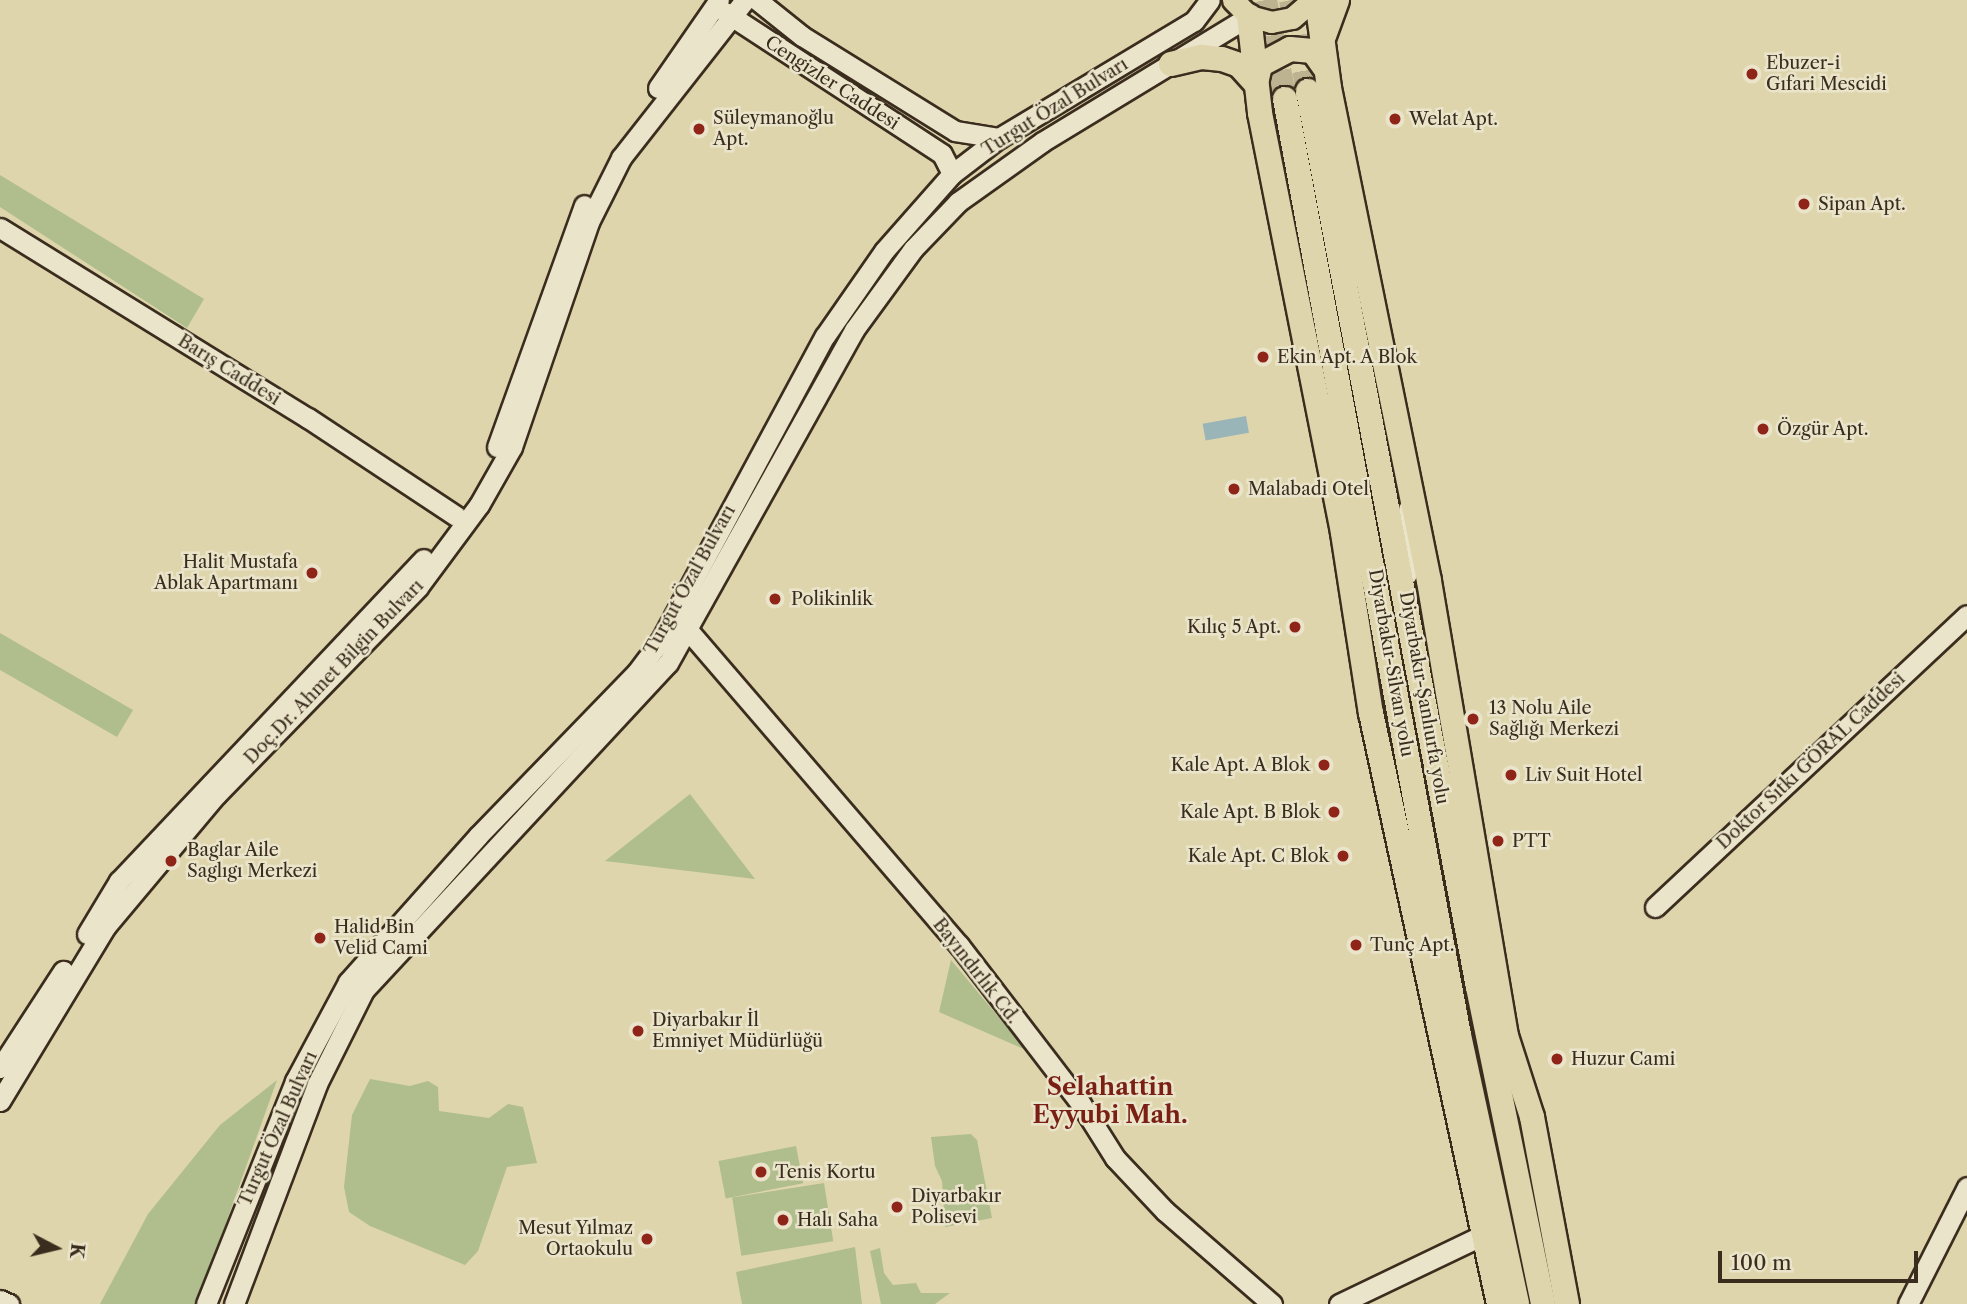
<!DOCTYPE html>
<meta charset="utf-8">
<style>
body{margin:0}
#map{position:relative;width:1967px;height:1304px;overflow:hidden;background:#dfd5ad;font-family:"Libre Caslon Text",serif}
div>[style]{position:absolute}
.green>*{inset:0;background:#afbe8c;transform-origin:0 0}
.water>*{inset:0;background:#99b5b7;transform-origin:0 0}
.highway-tunnel>*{height:24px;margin-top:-12px;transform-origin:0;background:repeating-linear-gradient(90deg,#beb390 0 24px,transparent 0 36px)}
.roads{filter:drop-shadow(2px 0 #3b2d1e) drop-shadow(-2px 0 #3b2d1e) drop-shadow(0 2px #3b2d1e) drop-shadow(0 -2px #3b2d1e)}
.secondary>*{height:19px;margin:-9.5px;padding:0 9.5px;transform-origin:9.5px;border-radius:9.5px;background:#eae4ca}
.primary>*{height:21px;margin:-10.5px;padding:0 10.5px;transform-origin:10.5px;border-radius:10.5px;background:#dfd5ad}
.highway>*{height:24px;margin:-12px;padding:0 12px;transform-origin:12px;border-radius:12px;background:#dfd5ad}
.dots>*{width:19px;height:19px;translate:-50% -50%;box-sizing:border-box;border:4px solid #eae4ca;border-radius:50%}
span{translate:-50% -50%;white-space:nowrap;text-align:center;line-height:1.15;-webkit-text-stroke:5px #eae4ca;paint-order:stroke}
.poi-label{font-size:18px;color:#3b2d1e}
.left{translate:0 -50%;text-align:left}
.right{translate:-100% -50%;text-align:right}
.street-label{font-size:18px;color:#3b2d1e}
.district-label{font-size:24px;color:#7a1f14;font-weight:700}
.north{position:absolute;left:21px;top:1213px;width:70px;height:70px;-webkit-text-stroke:5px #eae4ca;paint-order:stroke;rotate:97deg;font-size:19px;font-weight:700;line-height:28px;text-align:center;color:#3b2d1e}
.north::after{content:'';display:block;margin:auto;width:24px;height:32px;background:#3b2d1e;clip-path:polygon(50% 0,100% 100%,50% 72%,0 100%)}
.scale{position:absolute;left:1718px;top:1251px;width:200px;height:32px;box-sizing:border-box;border:4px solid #3b2d1e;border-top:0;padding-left:9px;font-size:21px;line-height:24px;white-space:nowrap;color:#3b2d1e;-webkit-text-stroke:5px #eae4ca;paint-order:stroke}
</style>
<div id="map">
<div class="green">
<i style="clip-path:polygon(0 175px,204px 299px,187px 328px,0 207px)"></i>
<i style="clip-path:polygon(0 633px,133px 710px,117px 737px,0 670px)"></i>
<i style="clip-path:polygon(690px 794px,755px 879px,605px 861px)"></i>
<i style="clip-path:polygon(951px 960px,1026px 1050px,939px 1012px)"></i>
<i style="clip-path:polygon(370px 1079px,410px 1086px,428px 1081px,438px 1087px,439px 1111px,489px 1118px,508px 1104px,523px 1107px,537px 1163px,507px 1167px,478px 1251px,465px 1265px,370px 1226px,349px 1212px,344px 1187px,352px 1115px)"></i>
<i style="clip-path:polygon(277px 1080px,197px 1304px,100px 1304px,148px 1214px,220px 1125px)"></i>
<i style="clip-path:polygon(971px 1134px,977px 1140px,992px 1218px,945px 1227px,942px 1181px,935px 1166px,931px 1137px)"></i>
<i style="left:796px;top:1146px;width:38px;height:79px;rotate:79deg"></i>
<i style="left:824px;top:1183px;width:59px;height:93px;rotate:81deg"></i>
<i style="clip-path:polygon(855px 1247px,862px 1304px,742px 1304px,736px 1272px)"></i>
<i style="clip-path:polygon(880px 1248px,884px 1273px,893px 1285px,916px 1283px,921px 1293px,950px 1293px,935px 1304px,881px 1304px,870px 1251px)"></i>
</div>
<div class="water">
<i style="left:1246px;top:416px;width:17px;height:44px;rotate:80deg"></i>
</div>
<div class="highway-tunnel">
<i style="left:1265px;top:0;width:101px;rotate:78.6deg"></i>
<i style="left:1291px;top:0;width:93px;rotate:79.4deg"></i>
</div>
<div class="roads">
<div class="secondary">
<i style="left:757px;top:0;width:58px;rotate:38.7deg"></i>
<i style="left:802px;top:36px;width:180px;rotate:31.8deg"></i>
<i style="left:955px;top:131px;width:45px;rotate:9deg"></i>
<i style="left:725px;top:12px;width:259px;rotate:33.2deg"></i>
<i style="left:942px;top:154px;width:22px;rotate:63deg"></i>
<i style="left:658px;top:88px;width:107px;rotate:-55.3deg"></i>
<i style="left:0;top:228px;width:362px;rotate:31.7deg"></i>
<i style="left:308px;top:418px;width:178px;rotate:33.5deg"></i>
<i style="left:497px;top:447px;width:257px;rotate:-70.2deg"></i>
<i style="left:1407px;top:574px;width:65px;rotate:-89.1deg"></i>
<i style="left:687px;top:629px;width:417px;rotate:49.3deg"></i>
<i style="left:959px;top:945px;width:200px;rotate:52.5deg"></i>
<i style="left:1081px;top:1104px;width:64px;rotate:57.8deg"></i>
<i style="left:1115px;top:1158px;width:73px;rotate:46.7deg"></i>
<i style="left:1165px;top:1211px;width:142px;rotate:41deg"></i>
<i style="left:1655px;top:907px;width:427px;rotate:-43.1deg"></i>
<i style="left:87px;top:934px;width:62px;rotate:-58.9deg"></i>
<i style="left:119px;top:881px;width:443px;rotate:-46.6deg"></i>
<i style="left:0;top:1068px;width:116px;rotate:-57deg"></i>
<i style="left:0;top:1101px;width:205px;rotate:-58.8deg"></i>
<i style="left:106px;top:926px;width:171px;rotate:-50deg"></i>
<i style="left:216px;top:795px;width:290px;rotate:-45.8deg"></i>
<i style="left:418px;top:587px;width:102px;rotate:-53.4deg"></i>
<i style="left:479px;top:505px;width:67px;rotate:-60.4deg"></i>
<i style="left:512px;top:447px;width:238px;rotate:-71.1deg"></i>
<i style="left:589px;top:222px;width:72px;rotate:-63.4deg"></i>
<i style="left:621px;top:158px;width:201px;rotate:-51.9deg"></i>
<i style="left:0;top:1300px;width:10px;rotate:24deg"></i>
<i style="left:206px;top:1304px;width:240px;rotate:-68.2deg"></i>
<i style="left:295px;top:1081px;width:112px;rotate:-61.8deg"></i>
<i style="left:348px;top:982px;width:195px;rotate:-48.3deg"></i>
<i style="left:478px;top:836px;width:228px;rotate:-45.9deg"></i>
<i style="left:637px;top:672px;width:40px;rotate:-53deg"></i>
<i style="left:661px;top:640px;width:345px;rotate:-61.7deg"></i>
<i style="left:825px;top:336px;width:103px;rotate:-55.2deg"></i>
<i style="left:884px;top:251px;width:103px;rotate:-48.6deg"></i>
<i style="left:952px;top:174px;width:59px;rotate:-37.5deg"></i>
<i style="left:999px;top:138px;width:227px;rotate:-31deg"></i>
<i style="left:1194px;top:21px;width:26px;rotate:-53deg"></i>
<i style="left:234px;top:1304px;width:235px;rotate:-69.3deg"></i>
<i style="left:317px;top:1084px;width:105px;rotate:-63.4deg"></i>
<i style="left:364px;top:990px;width:446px;rotate:-47.1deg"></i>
<i style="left:668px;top:663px;width:381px;rotate:-60.8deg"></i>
<i style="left:854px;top:330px;width:100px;rotate:-53.9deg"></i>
<i style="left:913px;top:249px;width:65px;rotate:-46.2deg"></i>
<i style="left:958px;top:202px;width:103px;rotate:-35.5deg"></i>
<i style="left:1042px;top:142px;width:242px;rotate:-31.3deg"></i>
<i style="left:1339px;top:1304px;width:160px;rotate:-25.6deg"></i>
<i style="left:1908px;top:1304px;width:131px;rotate:-63.2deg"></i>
</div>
<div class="primary">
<i style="left:1233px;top:0;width:23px;rotate:45deg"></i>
<i style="left:1249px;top:16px;width:23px;rotate:15deg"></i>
<i style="left:1271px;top:22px;width:21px;rotate:-11deg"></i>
<i style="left:1292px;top:18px;width:28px;rotate:-41deg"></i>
</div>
<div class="highway">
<i style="left:1317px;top:0;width:89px;rotate:82.2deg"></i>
<i style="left:1329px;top:88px;width:503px;rotate:78.53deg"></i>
<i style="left:1429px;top:581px;width:461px;rotate:80.4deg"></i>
<i style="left:1506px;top:1036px;width:85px;rotate:72.2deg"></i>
<i style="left:1532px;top:1117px;width:190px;rotate:79.4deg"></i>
<i style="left:1249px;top:16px;width:98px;rotate:83.5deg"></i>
<i style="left:1260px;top:113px;width:428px;rotate:78.8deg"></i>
<i style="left:1343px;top:533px;width:182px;rotate:81.2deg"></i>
<i style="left:1371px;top:713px;width:605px;rotate:77.78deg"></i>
<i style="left:1324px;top:36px;width:38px;rotate:-70deg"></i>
<i style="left:1171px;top:64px;width:32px;rotate:-13deg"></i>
<i style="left:1202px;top:57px;width:20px;rotate:6deg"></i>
<i style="left:1222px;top:59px;width:18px;rotate:19deg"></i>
<i style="left:1239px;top:65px;width:25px;rotate:48deg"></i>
<i style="left:1256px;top:83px;width:18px;rotate:-77deg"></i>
<i style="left:1260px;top:65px;width:34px;rotate:-28deg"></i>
<i style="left:1290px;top:49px;width:23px;rotate:5deg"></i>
<i style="left:1313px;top:51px;width:21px;rotate:55deg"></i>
<i style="left:1308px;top:91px;width:912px;rotate:79.26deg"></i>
<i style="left:1478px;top:987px;width:324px;rotate:78.4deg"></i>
<i style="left:1285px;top:99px;width:952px;rotate:79.47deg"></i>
<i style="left:1459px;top:1035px;width:275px;rotate:77.8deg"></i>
</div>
</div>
<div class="dots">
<i style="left:1752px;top:74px;background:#8f2418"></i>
<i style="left:1395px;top:119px;background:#8f2418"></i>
<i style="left:699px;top:129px;background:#8f2418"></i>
<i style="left:1804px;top:204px;background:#8f2418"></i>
<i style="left:1263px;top:357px;background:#8f2418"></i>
<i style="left:1763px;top:429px;background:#8f2418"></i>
<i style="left:1234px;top:489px;background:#8f2418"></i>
<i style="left:312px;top:573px;background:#8f2418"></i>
<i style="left:775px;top:599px;background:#8f2418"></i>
<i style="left:1295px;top:627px;background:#8f2418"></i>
<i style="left:1473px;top:719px;background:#8f2418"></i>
<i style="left:1324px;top:765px;background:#8f2418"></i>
<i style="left:1511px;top:775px;background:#8f2418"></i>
<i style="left:1334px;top:812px;background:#8f2418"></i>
<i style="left:1498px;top:841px;background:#8f2418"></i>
<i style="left:1343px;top:856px;background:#8f2418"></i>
<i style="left:171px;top:861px;background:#8f2418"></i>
<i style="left:320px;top:938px;background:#8f2418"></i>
<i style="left:1356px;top:945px;background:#8f2418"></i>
<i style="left:638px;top:1031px;background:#8f2418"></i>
<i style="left:1557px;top:1059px;background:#8f2418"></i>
<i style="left:761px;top:1172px;background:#8f2418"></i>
<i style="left:897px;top:1207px;background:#8f2418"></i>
<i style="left:783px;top:1220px;background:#8f2418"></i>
<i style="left:647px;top:1239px;background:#8f2418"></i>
</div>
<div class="poi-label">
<span class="left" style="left:1766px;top:74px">Ebuzer-i<br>Gıfari Mescidi</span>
<span class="left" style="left:713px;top:129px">Süleymanoğlu<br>Apt.</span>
<span class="left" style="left:1409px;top:119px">Welat Apt.</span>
<span class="left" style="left:1818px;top:204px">Sipan Apt.</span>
<span class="left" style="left:1277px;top:357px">Ekin Apt. A Blok</span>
<span class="left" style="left:1777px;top:429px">Özgür Apt.</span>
<span class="left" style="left:1248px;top:489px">Malabadi Otel</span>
<span class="right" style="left:298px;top:573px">Halit Mustafa<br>Ablak Apartmanı</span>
<span class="left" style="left:791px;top:599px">Polikinlik</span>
<span class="right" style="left:1281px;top:627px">Kılıç 5 Apt.</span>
<span class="left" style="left:1489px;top:719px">13 Nolu Aile<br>Sağlığı Merkezi</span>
<span class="right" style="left:1310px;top:765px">Kale Apt. A Blok</span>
<span class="left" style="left:1525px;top:775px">Liv Suit Hotel</span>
<span class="right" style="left:1320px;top:812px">Kale Apt. B Blok</span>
<span class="left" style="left:1512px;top:841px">PTT</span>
<span class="left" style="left:187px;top:861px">Baglar Aile<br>Saglıgı Merkezi</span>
<span class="right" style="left:1329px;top:856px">Kale Apt. C Blok</span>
<span class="left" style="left:334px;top:938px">Halid Bin<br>Velid Cami</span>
<span class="left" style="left:1370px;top:945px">Tunç Apt.</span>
<span class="left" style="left:652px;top:1031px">Diyarbakır İl<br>Emniyet Müdürlüğü</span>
<span class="left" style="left:1571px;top:1059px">Huzur Cami</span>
<span class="left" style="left:775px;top:1172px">Tenis Kortu</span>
<span class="left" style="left:911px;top:1207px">Diyarbakır<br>Polisevi</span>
<span class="left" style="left:797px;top:1220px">Halı Saha</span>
<span class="right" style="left:633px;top:1239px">Mesut Yılmaz<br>Ortaokulu</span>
</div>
<div class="street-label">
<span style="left:832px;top:83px;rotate:33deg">Cengizler Caddesi</span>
<span style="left:1055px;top:107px;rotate:-32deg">Turgut Özal Bulvarı</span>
<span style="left:229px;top:370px;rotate:32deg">Barış Caddesi</span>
<span style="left:690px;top:580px;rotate:-61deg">Turgut Özal Bulvarı</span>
<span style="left:1391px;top:663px;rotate:80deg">Diyarbakır-Silvan yolu</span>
<span style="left:334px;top:672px;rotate:-46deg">Doç.Dr. Ahmet Bilgin Bulvarı</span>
<span style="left:1424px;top:698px;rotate:80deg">Diyarbakır-Şanlıurfa yolu</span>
<span style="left:1811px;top:761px;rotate:-43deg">Doktor Sıtkı GÖRAL Caddesi</span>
<span style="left:976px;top:971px;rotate:52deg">Bayındırlık Cd.</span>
<span style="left:278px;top:1129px;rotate:-66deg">Turgut Özal Bulvarı</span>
</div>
<div class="district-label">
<span style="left:1110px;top:1101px">Selahattin<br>Eyyubi Mah.</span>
</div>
<div class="north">K</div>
<div class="scale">100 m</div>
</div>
